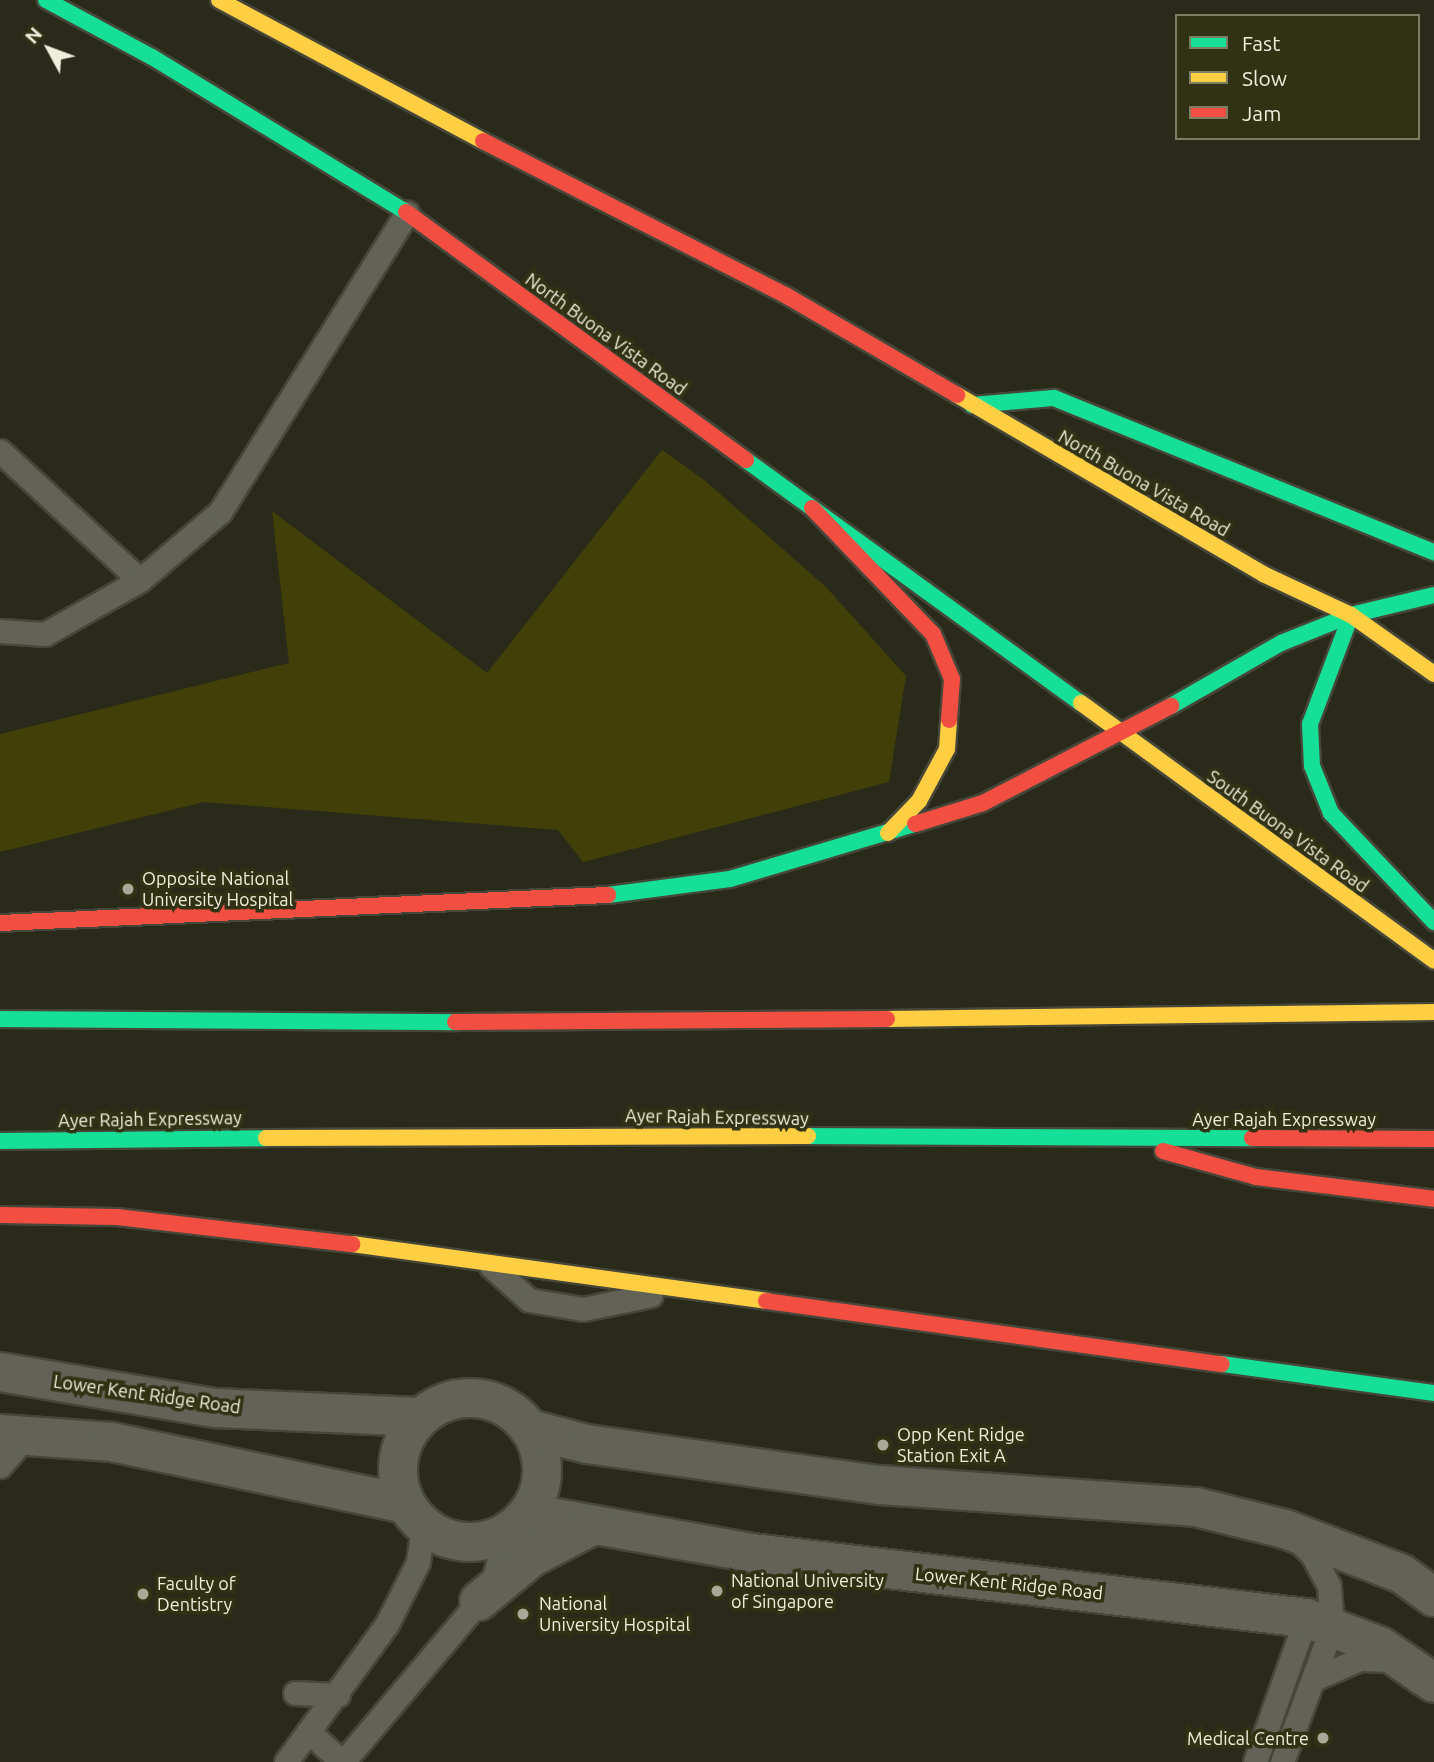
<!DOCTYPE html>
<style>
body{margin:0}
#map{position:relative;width:1434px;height:1762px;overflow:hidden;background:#2a2a1a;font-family:Ubuntu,sans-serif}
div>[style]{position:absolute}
.green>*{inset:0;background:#404008}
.roads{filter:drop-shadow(2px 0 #464639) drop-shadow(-2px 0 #464639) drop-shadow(0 2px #464639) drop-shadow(0 -2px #464639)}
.lane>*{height:23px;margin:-11.5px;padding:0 11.5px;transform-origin:11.5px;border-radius:11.5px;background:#626356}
.street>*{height:38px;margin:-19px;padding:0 19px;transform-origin:19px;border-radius:19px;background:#626356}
.street>.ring{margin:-19px;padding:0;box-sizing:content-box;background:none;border:38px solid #626356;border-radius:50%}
.fast>*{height:16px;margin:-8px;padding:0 8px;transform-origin:8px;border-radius:8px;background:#16e098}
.slow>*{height:16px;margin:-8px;padding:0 8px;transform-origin:8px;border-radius:8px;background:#ffcf43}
.jam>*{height:16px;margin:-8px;padding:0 8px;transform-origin:8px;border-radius:8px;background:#f24e42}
.dots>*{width:19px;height:19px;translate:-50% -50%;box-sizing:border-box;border:4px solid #313113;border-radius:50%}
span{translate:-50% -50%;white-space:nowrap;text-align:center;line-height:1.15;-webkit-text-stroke:7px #313113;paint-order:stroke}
.street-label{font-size:18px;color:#edeedc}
.poi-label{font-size:18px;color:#edeedc}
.left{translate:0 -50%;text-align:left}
.right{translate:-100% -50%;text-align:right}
.legend{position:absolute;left:1175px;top:14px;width:245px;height:126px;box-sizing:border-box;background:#313113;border:2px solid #7c7d63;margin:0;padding:9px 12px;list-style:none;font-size:21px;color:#edeedc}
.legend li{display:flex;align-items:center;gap:14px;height:35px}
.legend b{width:35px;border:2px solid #7c7d63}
.north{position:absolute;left:14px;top:14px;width:70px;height:70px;-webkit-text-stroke:5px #313113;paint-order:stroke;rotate:311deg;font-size:19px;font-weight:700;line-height:28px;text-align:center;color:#edeedc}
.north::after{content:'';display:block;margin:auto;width:24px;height:32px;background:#edeedc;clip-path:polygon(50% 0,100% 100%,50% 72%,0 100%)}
</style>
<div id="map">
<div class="green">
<i style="clip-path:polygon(662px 450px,703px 479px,826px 587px,906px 676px,889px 782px,583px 862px,558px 830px,204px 802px,0 852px,0 734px,289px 663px,272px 511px,487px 673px)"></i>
</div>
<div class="roads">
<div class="lane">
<i style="left:0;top:451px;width:190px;rotate:42.7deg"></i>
<i style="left:0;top:631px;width:45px;rotate:3.8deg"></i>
<i style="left:45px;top:634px;width:109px;rotate:-29.6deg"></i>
<i style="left:140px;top:580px;width:105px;rotate:-40.4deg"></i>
<i style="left:220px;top:512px;width:353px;rotate:-58deg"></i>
<i style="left:491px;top:1266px;width:51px;rotate:41.8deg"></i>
<i style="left:529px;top:1300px;width:55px;rotate:9.5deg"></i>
<i style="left:583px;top:1309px;width:69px;rotate:-11.6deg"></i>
<i style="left:0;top:1466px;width:40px;rotate:-49deg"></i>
<i style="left:1314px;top:1679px;width:50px;rotate:-23.5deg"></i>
<i style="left:1360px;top:1659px;width:28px;rotate:2deg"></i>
<i style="left:295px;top:1693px;width:43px;rotate:2.7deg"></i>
<i style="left:310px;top:1733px;width:43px;rotate:42.2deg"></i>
<i style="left:286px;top:1762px;width:171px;rotate:-53.8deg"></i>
<i style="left:387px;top:1624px;width:69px;rotate:-63.4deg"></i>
<i style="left:418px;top:1562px;width:35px;rotate:-82deg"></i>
<i style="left:343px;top:1762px;width:211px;rotate:-49.8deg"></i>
<i style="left:479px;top:1601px;width:28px;rotate:-58deg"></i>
<i style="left:494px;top:1577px;width:47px;rotate:-73.9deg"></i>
<i style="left:1255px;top:1762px;width:153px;rotate:-70.5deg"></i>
<i style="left:1282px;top:1762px;width:144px;rotate:-69.7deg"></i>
<i style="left:1332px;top:1627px;width:41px;rotate:-94.2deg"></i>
<i style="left:1329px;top:1586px;width:36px;rotate:-118deg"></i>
<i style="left:1312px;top:1554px;width:23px;rotate:-137deg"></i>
</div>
<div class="street">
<i style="left:0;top:1372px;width:219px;rotate:9.5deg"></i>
<i style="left:216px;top:1408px;width:204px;rotate:2.5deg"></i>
<i class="ring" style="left:398px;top:1398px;width:106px;height:106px"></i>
<i style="left:529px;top:1429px;width:60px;rotate:14.5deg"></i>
<i style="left:587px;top:1444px;width:296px;rotate:8deg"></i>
<i style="left:880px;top:1485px;width:317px;rotate:4deg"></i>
<i style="left:1196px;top:1507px;width:92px;rotate:13.9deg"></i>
<i style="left:1285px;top:1529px;width:125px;rotate:21deg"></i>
<i style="left:1402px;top:1574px;width:39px;rotate:36deg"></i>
<i style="left:0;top:1434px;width:112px;rotate:4.1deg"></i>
<i style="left:112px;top:1442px;width:299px;rotate:11.9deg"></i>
<i style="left:528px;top:1513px;width:229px;rotate:10.1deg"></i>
<i style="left:753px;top:1553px;width:557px;rotate:6.7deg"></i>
<i style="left:1306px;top:1618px;width:79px;rotate:20.7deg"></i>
<i style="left:1380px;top:1646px;width:65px;rotate:34.4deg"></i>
<i style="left:479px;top:1601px;width:69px;rotate:-39.7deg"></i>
<i style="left:532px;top:1557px;width:70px;rotate:-27.3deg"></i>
</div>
<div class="fast">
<i style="left:46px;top:0;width:120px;rotate:28.3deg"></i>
<i style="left:152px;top:57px;width:298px;rotate:31.4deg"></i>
<i style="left:972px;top:405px;width:82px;rotate:-4.9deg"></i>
<i style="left:1054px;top:398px;width:410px;rotate:22.1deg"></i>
<i style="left:746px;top:460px;width:414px;rotate:36deg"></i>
<i style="left:1351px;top:615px;width:116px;rotate:110.6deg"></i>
<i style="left:1310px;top:724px;width:42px;rotate:87.3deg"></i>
<i style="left:1312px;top:766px;width:51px;rotate:68deg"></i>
<i style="left:1331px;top:813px;width:150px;rotate:46.6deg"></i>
<i style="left:1171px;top:706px;width:127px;rotate:-29.8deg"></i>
<i style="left:1281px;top:643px;width:75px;rotate:-21.8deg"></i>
<i style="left:1351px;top:615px;width:85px;rotate:-13.5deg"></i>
<i style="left:608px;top:895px;width:123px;rotate:-7.5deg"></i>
<i style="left:730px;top:879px;width:193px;rotate:-16.6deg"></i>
<i style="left:0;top:1019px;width:455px;rotate:0.4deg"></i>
<i style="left:808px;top:1136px;width:444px;rotate:0.3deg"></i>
<i style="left:0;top:1141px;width:266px;rotate:-0.6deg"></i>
<i style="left:1222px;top:1364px;width:214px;rotate:7.8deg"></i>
</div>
<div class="slow">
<i style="left:219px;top:0;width:299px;rotate:28.1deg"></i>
<i style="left:957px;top:395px;width:355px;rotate:30.3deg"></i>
<i style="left:1263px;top:574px;width:97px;rotate:25deg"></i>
<i style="left:1351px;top:615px;width:102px;rotate:35.4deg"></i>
<i style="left:1081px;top:703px;width:437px;rotate:36.1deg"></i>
<i style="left:888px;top:833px;width:45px;rotate:-45.9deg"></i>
<i style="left:919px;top:801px;width:59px;rotate:-61.7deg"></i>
<i style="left:947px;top:749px;width:29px;rotate:-86deg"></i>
<i style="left:887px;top:1019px;width:547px;rotate:-0.73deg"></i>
<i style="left:266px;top:1138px;width:542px;rotate:-0.21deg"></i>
<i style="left:352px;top:1244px;width:418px;rotate:7.8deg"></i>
</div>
<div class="jam">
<i style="left:483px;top:141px;width:341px;rotate:27deg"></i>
<i style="left:787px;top:296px;width:197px;rotate:30.2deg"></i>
<i style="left:406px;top:212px;width:421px;rotate:36.1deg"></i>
<i style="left:812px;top:508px;width:175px;rotate:46.2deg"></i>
<i style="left:933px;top:634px;width:49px;rotate:67.1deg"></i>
<i style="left:952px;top:679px;width:41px;rotate:94.2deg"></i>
<i style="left:915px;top:824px;width:71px;rotate:-17.2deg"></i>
<i style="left:983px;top:803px;width:212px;rotate:-27.3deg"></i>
<i style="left:0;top:923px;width:609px;rotate:-2.64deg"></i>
<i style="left:455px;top:1022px;width:432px;rotate:-0.4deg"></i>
<i style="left:1252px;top:1138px;width:182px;rotate:0.3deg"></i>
<i style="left:1163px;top:1151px;width:97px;rotate:15.6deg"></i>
<i style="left:1256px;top:1177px;width:179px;rotate:7deg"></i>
<i style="left:0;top:1215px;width:117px;rotate:1deg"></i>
<i style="left:117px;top:1217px;width:237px;rotate:6.6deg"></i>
<i style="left:766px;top:1301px;width:460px;rotate:7.9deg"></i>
</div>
</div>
<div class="dots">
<i style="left:128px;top:889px;background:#a9a998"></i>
<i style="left:883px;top:1445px;background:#a9a998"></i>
<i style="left:717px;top:1591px;background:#a9a998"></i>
<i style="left:143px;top:1594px;background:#a9a998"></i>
<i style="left:523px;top:1614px;background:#a9a998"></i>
<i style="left:1323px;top:1738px;background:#a9a998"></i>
</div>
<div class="street-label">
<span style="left:606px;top:334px;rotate:36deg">North Buona Vista Road</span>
<span style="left:1144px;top:483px;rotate:30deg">North Buona Vista Road</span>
<span style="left:1288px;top:831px;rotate:36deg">South Buona Vista Road</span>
<span style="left:717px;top:1117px;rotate:1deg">Ayer Rajah Expressway</span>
<span style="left:150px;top:1119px;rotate:-1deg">Ayer Rajah Expressway</span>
<span style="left:1284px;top:1119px">Ayer Rajah Expressway</span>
<span style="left:147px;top:1394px;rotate:8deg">Lower Kent Ridge Road</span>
<span style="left:1009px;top:1583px;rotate:6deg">Lower Kent Ridge Road</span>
</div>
<div class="poi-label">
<span class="left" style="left:142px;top:889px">Opposite National<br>University Hospital</span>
<span class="left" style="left:897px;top:1445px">Opp Kent Ridge<br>Station Exit A</span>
<span class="left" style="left:731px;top:1591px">National University<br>of Singapore</span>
<span class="left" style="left:157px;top:1594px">Faculty of<br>Dentistry</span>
<span class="left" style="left:539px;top:1614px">National<br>University Hospital</span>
<span class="right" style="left:1309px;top:1738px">Medical Centre</span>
</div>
<ul class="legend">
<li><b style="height:9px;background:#16e098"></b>Fast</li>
<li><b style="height:9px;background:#ffcf43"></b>Slow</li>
<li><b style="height:9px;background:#f24e42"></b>Jam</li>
</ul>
<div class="north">N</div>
</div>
